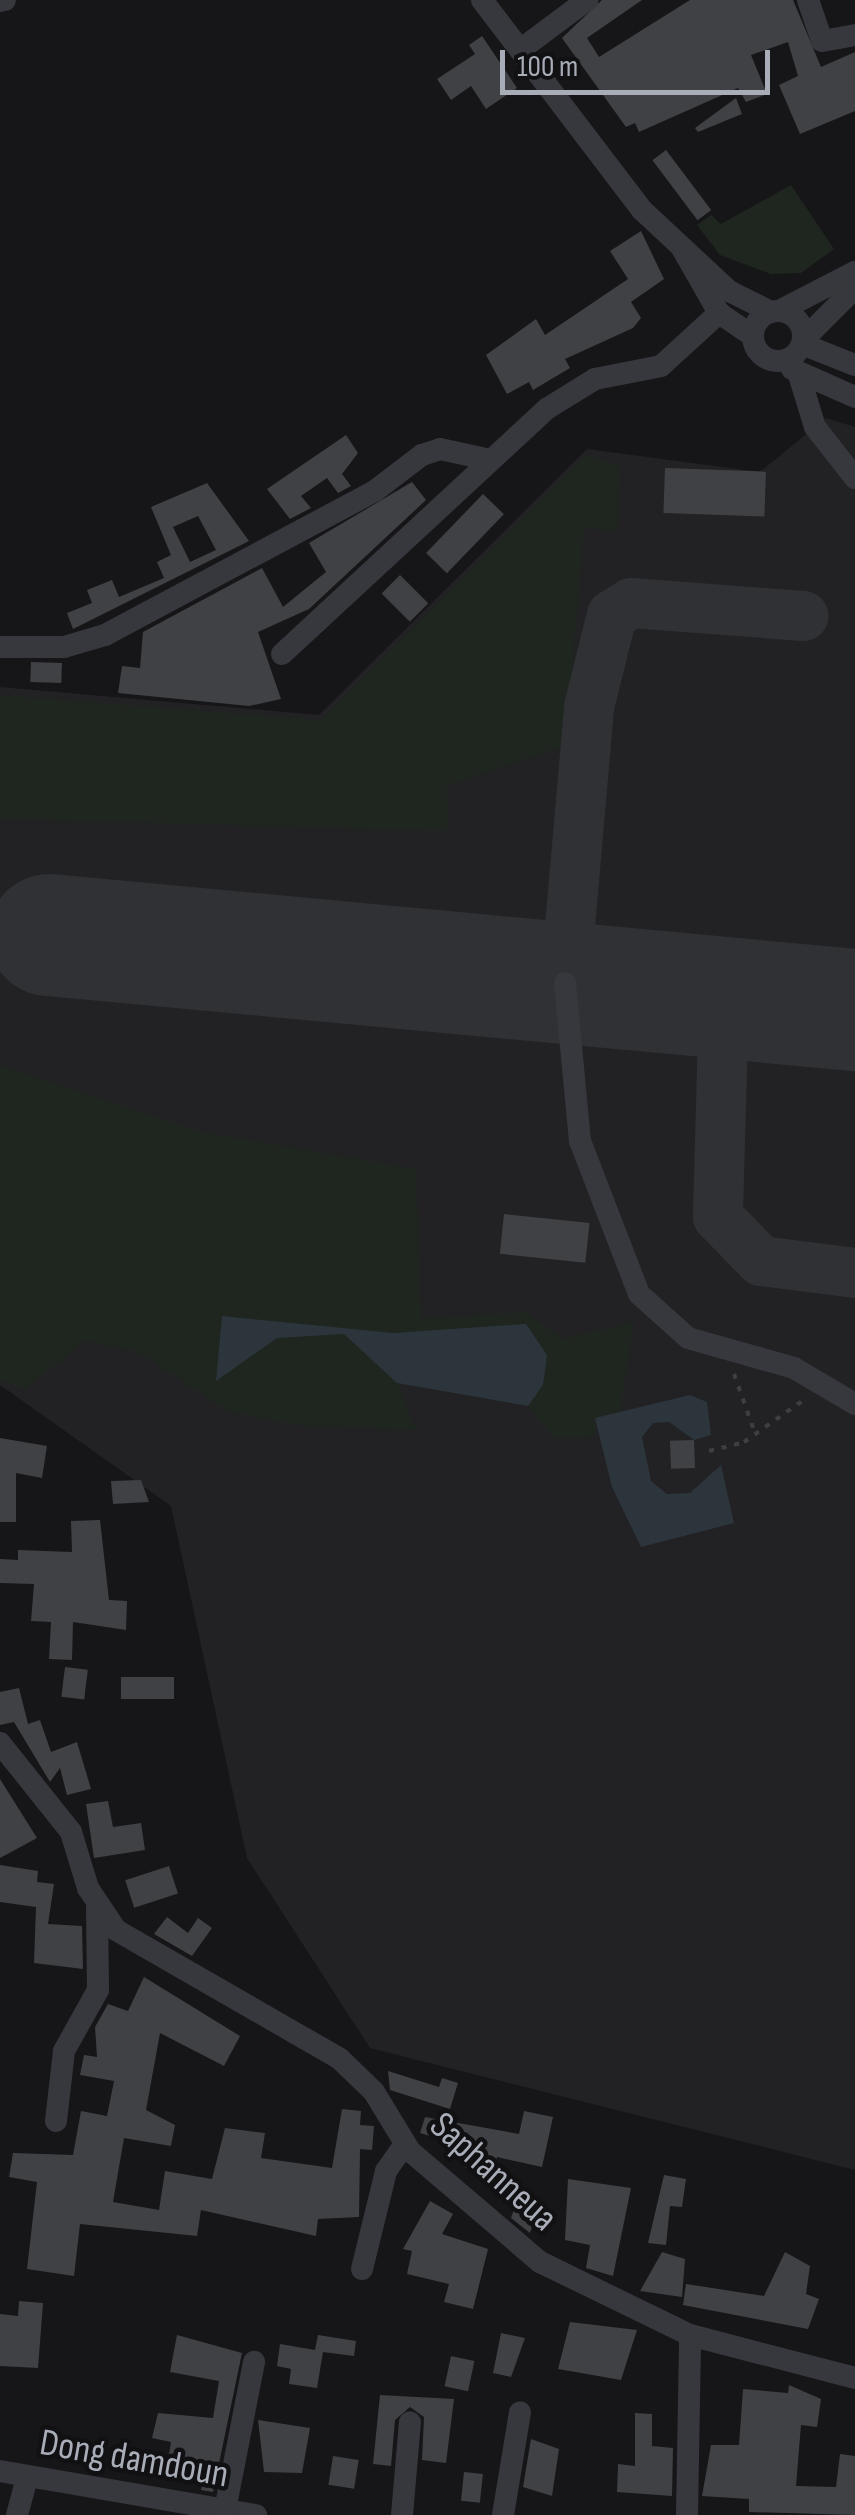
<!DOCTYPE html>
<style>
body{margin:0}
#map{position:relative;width:855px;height:2515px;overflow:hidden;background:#161618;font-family:"Sofia Sans Condensed",sans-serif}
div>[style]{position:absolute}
.built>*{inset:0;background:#222225}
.green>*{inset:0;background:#1e261f}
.water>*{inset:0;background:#2c353c}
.taxiway>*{height:50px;margin:-25px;padding:0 25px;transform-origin:25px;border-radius:25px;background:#303135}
.runway>*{height:122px;margin:-61px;padding:0 61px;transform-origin:61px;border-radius:61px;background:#303135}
.building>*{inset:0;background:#404145;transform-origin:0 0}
.path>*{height:4px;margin-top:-2px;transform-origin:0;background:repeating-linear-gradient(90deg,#3d3f44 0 5px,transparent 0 13px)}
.minor>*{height:22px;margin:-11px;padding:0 11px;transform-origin:11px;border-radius:11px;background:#37383d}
.minor>.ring{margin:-11px;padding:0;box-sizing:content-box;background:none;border:22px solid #37383d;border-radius:50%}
span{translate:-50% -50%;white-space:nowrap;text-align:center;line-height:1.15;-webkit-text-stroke:9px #111113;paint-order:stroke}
.street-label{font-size:38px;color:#a8adb8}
.scale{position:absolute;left:500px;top:50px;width:270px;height:45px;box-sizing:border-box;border:5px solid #a8adb8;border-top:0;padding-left:12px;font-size:30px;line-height:35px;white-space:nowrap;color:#a8adb8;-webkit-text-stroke:8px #111113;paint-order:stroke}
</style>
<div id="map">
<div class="built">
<i style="clip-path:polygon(826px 418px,855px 427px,855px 2170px,370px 2048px,247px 1858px,171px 1506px,0 1385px,0 687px,319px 715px,587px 449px,760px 472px)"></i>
</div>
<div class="green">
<i style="clip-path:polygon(791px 185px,834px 249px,801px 273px,771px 274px,720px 255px,697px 225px,711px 215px,721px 224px)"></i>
<i style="clip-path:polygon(588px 454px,620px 467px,617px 531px,584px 528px,566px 745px,447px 785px,448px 831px,0 819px,0 695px,321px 720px)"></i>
<i style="clip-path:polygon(0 1065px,202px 1132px,416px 1169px,421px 1319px,526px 1312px,562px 1339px,634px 1322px,620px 1411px,596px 1418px,596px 1436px,554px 1439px,528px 1406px,398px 1383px,416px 1430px,297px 1425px,227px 1411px,136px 1351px,85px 1341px,24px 1390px,0 1379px)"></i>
</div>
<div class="water">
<i style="clip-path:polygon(222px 1316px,393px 1333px,526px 1324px,547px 1355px,543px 1385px,528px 1406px,397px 1383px,344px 1334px,277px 1338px,216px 1381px)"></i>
<i style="clip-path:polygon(690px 1395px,707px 1402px,711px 1435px,694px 1440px,669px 1422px,653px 1423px,642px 1437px,651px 1481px,667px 1494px,690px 1493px,721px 1465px,734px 1523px,641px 1547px,612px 1487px,595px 1418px)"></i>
</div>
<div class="taxiway">
<i style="left:565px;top:983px;width:277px;rotate:-85deg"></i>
<i style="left:589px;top:707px;width:95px;rotate:-76deg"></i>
<i style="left:612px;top:615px;width:22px;rotate:-32deg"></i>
<i style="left:631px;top:603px;width:173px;rotate:4.3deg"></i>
<i style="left:724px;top:998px;width:219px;rotate:91.6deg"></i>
<i style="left:718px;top:1217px;width:62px;rotate:45.7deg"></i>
<i style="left:761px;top:1261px;width:95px;rotate:7.3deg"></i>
</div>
<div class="runway">
<i style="left:49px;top:935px;width:809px;rotate:5.32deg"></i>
</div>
<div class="building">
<i style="clip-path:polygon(602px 0,642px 0,587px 38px,599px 57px,690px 0,793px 0,821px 67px,855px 52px,855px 111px,800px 134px,779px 85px,798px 76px,788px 42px,751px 55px,767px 94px,746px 102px,738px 88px,639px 132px,635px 123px,626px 127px,562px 38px)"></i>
<i style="clip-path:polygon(482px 36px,517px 88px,486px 109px,471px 86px,451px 100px,437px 79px,475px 54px,469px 45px)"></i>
<i style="clip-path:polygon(736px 98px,742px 114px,698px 132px,695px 128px)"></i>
<i style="left:666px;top:150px;width:75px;height:17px;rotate:53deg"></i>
<i style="clip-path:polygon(641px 231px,664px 279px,631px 302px,641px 318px,633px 328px,565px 359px,570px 368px,533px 390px,529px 382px,507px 394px,486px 355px,536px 319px,545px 335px,628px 279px,610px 251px)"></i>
<i style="clip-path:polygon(346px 435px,358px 453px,342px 474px,351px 486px,338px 493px,327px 478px,301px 496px,311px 508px,290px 519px,267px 489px)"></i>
<i style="left:665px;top:468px;width:101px;height:45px;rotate:2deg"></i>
<i style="clip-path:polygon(412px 482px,426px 500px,309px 609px,258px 632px,281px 699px,249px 706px,118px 693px,122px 666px,140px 668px,143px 632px,262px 568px,283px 607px,326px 572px,309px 543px)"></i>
<i style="clip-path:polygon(evenodd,207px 483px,249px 541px,73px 629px,67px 613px,92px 603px,87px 590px,112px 580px,119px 597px,164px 578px,157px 562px,171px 555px,151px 507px,207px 483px,198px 516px,216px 550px,190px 562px,173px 527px,198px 516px)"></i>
<i style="left:483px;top:494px;width:29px;height:82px;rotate:44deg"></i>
<i style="left:400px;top:575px;width:40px;height:26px;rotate:45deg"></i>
<i style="left:31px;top:662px;width:31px;height:20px;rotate:2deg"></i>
<i style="left:504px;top:1214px;width:86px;height:40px;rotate:6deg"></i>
<i style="clip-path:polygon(0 1438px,47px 1446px,42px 1478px,16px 1473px,16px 1522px,0 1522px)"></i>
<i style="left:694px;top:1440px;width:28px;height:24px;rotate:88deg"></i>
<i style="clip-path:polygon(141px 1480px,149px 1502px,113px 1504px,111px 1481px)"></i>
<i style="clip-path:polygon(100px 1520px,109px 1600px,127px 1601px,126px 1630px,73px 1622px,72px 1660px,49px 1659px,51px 1622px,31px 1621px,34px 1584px,0 1583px,0 1559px,18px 1560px,18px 1550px,72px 1552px,71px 1521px)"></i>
<i style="left:65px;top:1667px;width:23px;height:30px;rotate:7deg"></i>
<i style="left:121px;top:1677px;width:53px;height:22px"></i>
<i style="clip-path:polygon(19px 1688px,28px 1724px,40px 1720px,51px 1752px,77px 1742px,91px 1789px,67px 1795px,60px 1768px,50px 1782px,14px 1722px,0 1725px,0 1692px)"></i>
<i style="clip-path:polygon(0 1779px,37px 1838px,0 1858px)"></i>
<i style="clip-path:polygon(108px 1801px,113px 1827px,141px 1823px,145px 1850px,94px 1858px,86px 1804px)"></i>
<i style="clip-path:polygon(0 1865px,38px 1871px,37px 1882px,54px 1884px,48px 1924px,82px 1926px,83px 1969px,34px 1963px,36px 1907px,0 1902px)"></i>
<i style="left:169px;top:1866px;width:29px;height:46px;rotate:72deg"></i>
<i style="clip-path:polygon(167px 1917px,188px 1933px,198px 1918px,212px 1928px,192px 1956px,154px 1934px)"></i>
<i style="clip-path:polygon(144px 1977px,240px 2036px,224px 2066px,160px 2033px,146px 2110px,175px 2125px,171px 2146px,124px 2138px,113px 2202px,159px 2210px,165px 2171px,212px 2179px,225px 2128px,265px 2133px,261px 2158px,332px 2168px,342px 2109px,361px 2111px,360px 2125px,374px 2126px,372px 2150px,360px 2149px,359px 2217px,318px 2219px,316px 2236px,201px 2210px,197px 2236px,80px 2224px,74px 2276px,27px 2269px,37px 2182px,9px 2177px,13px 2153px,73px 2155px,81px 2111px,107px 2116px,114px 2081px,80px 2075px,84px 2055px,97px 2057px,95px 2027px,108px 2004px,128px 2011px)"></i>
<i style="clip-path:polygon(388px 2071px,439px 2087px,442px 2078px,458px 2083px,450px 2109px,390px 2090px)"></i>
<i style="clip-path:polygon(524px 2111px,553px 2117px,542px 2167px,497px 2157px,493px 2174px,464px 2167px,468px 2147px,420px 2133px,425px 2117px,519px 2134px)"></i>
<i style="clip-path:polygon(664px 2175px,686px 2179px,682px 2207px,670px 2206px,666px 2245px,648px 2243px)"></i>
<i style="clip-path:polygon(568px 2179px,631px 2188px,613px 2276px,586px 2268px,590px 2245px,565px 2240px)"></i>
<i style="clip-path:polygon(518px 2198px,539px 2205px,530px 2233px,511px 2218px)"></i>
<i style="clip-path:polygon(430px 2201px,453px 2214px,442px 2234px,488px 2249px,473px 2309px,444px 2302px,449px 2284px,407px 2274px,412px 2251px,403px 2249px)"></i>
<i style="clip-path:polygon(662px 2252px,685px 2259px,682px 2297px,640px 2291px)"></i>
<i style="clip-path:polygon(785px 2252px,810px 2266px,806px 2294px,819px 2299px,808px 2329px,683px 2305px,686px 2284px,764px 2296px)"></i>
<i style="clip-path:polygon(19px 2301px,43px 2303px,38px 2368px,0 2366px,0 2314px,18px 2316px)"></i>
<i style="clip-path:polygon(570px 2322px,637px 2330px,621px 2380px,558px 2369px)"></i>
<i style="clip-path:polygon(501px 2333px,525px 2338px,511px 2377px,493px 2373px)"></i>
<i style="clip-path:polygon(177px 2335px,242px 2353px,213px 2492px,201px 2490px,203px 2480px,166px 2472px,171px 2442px,152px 2438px,158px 2413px,213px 2418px,219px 2381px,170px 2372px)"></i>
<i style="clip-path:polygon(318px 2335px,356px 2341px,354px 2356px,323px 2352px,317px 2388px,289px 2384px,291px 2369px,277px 2366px,280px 2344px,315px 2350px)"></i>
<i style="left:451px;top:2356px;width:24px;height:31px;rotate:12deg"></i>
<i style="clip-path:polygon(789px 2385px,821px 2399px,817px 2427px,801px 2425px,796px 2486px,836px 2487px,840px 2454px,855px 2456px,855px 2515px,749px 2512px,749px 2499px,702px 2496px,711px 2445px,739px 2445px,743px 2389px,788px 2393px)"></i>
<i style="clip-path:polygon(380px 2395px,454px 2399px,446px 2463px,422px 2460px,424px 2417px,410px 2407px,395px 2420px,391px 2466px,373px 2464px)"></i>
<i style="clip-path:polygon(635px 2413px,652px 2414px,652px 2446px,673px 2448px,672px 2496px,617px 2492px,618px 2464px,635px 2466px)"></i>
<i style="clip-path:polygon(258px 2420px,310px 2428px,302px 2473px,264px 2472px)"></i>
<i style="clip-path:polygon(531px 2439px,559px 2449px,552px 2496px,523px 2487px)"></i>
<i style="left:333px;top:2456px;width:26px;height:29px;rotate:9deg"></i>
<i style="left:464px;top:2472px;width:19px;height:29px;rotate:6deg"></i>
</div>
<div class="path">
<i style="left:734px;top:1374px;width:63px;rotate:70.4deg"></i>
<i style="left:709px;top:1451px;width:36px;rotate:-14deg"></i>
<i style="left:744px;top:1442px;width:75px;rotate:-35.2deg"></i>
</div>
<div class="minor">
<i style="left:482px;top:0;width:264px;rotate:52.7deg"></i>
<i style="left:642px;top:210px;width:119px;rotate:43deg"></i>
<i style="left:729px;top:291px;width:47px;rotate:26.6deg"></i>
<i style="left:808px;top:0;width:43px;rotate:71.1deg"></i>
<i style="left:822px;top:41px;width:34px;rotate:-10deg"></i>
<i style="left:0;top:1px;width:5px;rotate:-11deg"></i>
<i style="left:520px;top:50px;width:84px;rotate:-36.7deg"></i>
<i style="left:683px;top:250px;width:73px;rotate:60.3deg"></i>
<i style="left:719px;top:313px;width:41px;rotate:34.1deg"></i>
<i style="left:779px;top:311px;width:85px;rotate:-27.2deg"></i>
<i class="ring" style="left:753px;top:311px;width:28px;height:28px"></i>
<i style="left:804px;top:339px;width:72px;rotate:-45deg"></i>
<i style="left:802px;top:344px;width:57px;rotate:21.6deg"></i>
<i style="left:792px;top:369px;width:69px;rotate:24deg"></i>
<i style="left:799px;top:375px;width:54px;rotate:72.9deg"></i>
<i style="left:815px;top:427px;width:65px;rotate:51.9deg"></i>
<i style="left:0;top:647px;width:64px"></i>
<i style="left:64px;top:647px;width:43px;rotate:-16.3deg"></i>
<i style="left:105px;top:635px;width:307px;rotate:-28.1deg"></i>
<i style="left:376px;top:490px;width:58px;rotate:-37.3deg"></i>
<i style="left:422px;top:455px;width:19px;rotate:-18deg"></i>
<i style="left:440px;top:449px;width:52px;rotate:12.2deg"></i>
<i style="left:282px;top:654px;width:362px;rotate:-42.8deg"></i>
<i style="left:548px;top:408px;width:55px;rotate:-31.7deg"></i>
<i style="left:595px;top:379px;width:67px;rotate:-11.1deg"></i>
<i style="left:661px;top:366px;width:79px;rotate:-42.4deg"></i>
<i style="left:565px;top:983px;width:159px;rotate:84.6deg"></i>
<i style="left:580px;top:1141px;width:164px;rotate:68.9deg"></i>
<i style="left:639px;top:1294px;width:66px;rotate:41.9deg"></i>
<i style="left:688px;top:1338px;width:110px;rotate:15.8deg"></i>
<i style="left:794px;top:1368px;width:71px;rotate:30.5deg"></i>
<i style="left:0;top:1743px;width:114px;rotate:51.4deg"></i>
<i style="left:71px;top:1832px;width:59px;rotate:73.1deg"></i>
<i style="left:88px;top:1888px;width:50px;rotate:56.3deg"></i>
<i style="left:116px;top:1930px;width:258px;rotate:29.9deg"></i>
<i style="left:340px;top:2059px;width:47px;rotate:44.1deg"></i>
<i style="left:374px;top:2092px;width:69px;rotate:58.6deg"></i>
<i style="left:410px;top:2151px;width:171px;rotate:40.5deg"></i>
<i style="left:540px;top:2262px;width:167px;rotate:26deg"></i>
<i style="left:690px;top:2335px;width:171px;rotate:14.6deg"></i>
<i style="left:56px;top:2121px;width:70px;rotate:-83.5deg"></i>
<i style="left:64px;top:2051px;width:70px;rotate:-60.9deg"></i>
<i style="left:98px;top:1990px;width:87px;rotate:-90.7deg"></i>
<i style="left:362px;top:2269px;width:101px;rotate:-76.2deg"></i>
<i style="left:386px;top:2171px;width:33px;rotate:-55deg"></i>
<i style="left:0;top:2471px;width:260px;rotate:9.8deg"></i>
<i style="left:225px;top:2510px;width:151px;rotate:-78.9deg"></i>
<i style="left:17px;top:2515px;width:38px;rotate:-75deg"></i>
<i style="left:402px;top:2515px;width:93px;rotate:-85.1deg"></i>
<i style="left:503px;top:2515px;width:104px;rotate:-80.6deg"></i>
<i style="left:687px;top:2515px;width:180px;rotate:-89deg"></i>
</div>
<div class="street-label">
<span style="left:493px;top:2172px;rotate:42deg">Saphanneua</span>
<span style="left:134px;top:2459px;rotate:10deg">Dong damdoun</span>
</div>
<div class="scale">100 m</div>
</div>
